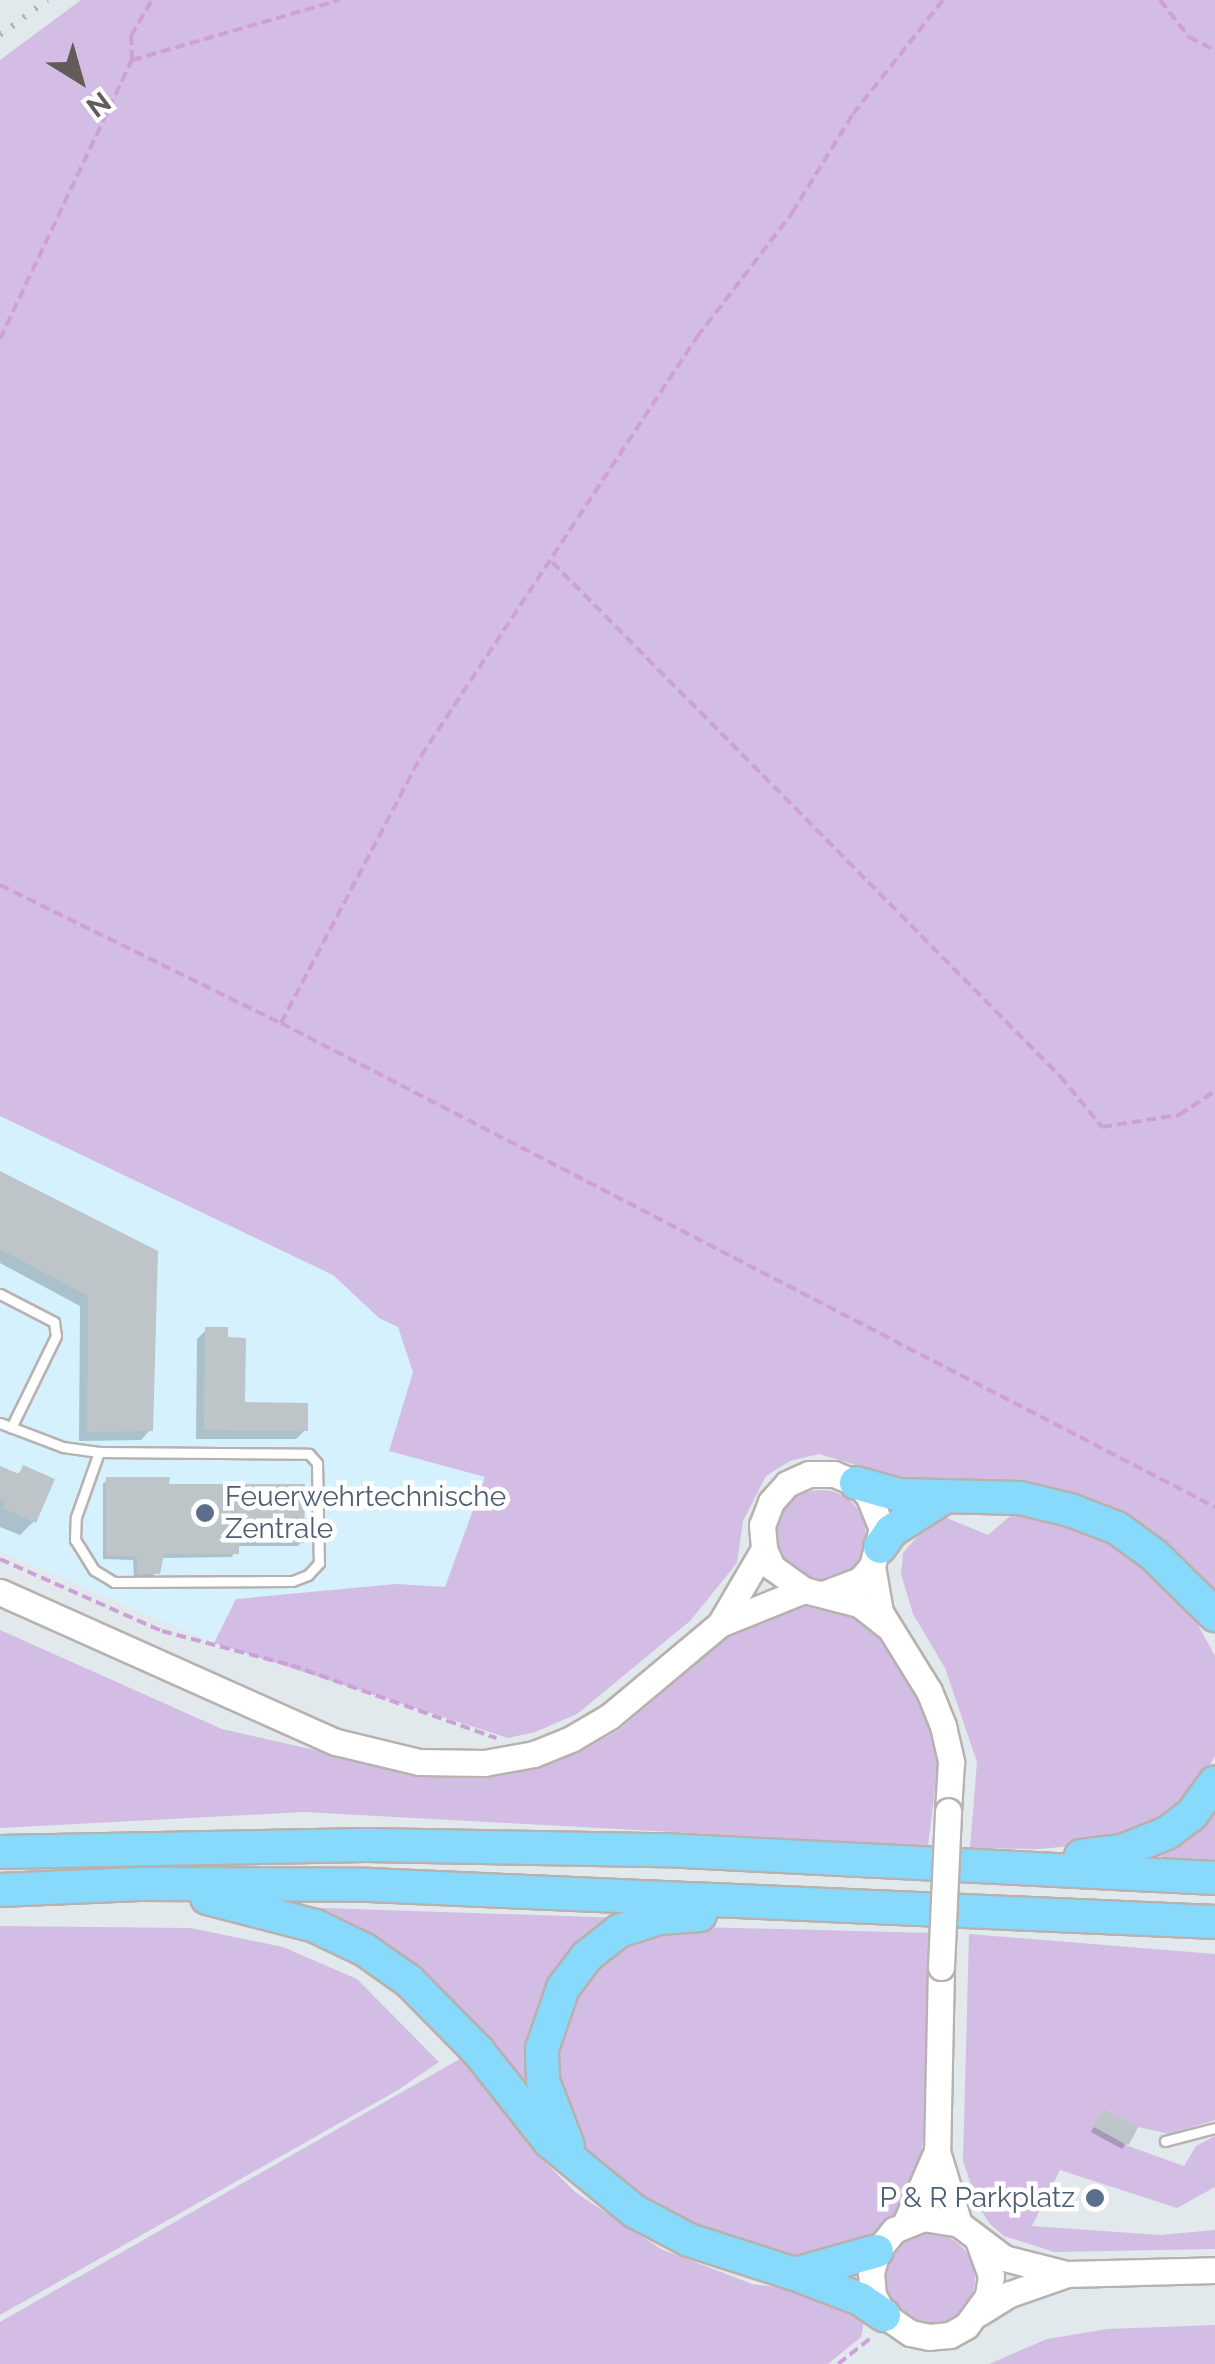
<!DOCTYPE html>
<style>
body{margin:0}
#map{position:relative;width:1215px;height:2364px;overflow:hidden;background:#e1e9ed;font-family:Raleway,sans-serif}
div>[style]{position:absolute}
.commercial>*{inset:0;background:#d5f1fe}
.green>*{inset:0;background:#d3bde5}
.round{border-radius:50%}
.shadow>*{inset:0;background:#0003}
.building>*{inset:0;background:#bdc5c8;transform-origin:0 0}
.path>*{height:4px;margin-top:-2px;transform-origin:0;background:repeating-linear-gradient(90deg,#cda0d7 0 10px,transparent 0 15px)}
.roads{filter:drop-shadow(2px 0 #b7b1af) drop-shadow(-2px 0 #b7b1af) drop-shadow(0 2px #b7b1af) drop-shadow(0 -2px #b7b1af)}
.service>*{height:9px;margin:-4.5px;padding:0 4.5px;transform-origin:4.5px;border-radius:4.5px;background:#fff}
.secondary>*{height:25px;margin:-12.5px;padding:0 12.5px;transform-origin:12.5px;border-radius:12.5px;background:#fff}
.motorway>*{height:32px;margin:-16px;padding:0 16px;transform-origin:16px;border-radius:16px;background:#88dafd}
.rail>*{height:6px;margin-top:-3px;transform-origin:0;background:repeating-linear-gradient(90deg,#b2b0b0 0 2.5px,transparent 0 14.5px)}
.bridges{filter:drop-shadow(2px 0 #b9b2b1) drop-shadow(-2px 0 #b9b2b1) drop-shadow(0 2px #b9b2b1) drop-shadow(0 -2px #b9b2b1)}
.secondary-bridge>*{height:25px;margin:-12.5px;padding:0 12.5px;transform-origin:12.5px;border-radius:12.5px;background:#fff}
.dots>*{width:28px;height:28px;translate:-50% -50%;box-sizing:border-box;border:5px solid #fff;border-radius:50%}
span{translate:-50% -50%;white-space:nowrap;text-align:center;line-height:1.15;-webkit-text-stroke:9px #fff;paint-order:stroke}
.service-label{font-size:28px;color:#4e5e75}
.left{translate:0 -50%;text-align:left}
.right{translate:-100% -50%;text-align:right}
.north{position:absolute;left:30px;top:30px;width:100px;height:100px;-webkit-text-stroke:8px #fff;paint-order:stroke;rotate:143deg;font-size:28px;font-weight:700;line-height:40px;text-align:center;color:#625b5a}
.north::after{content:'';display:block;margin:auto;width:35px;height:45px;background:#625b5a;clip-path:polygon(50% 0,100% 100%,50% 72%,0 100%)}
</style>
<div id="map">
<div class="commercial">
<i style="clip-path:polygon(0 1116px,333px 1275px,379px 1318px,398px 1327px,413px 1372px,389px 1451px,486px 1476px,445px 1588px,395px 1584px,236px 1599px,214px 1643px,0 1551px)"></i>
</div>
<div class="green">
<i style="clip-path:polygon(81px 0,1215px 0,1215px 1595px,1159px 1543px,916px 1483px,819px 1454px,790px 1461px,766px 1476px,743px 1521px,737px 1563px,690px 1621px,577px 1714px,535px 1732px,508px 1738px,214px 1643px,236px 1599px,396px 1584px,445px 1587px,485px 1477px,389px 1451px,413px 1372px,398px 1327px,379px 1318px,333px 1275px,0 1116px,0 60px)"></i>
<i class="round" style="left:776px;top:1490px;width:90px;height:90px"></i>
<i style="clip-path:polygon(1015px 1512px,1060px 1521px,1103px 1538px,1147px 1564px,1196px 1621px,1215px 1656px,1215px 1756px,1192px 1795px,1158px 1825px,1103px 1843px,1040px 1849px,970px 1848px,977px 1762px,945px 1668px,913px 1614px,901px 1574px,903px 1553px,918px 1536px,915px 1526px,942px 1516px,988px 1535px)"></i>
<i style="clip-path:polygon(802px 1601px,837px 1602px,877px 1633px,920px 1697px,938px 1764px,928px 1846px,304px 1812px,0 1828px,0 1630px,222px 1729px,420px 1774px,486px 1776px,537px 1768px,578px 1753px,619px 1730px,727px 1637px,768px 1611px)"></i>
<i style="clip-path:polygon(1215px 1796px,1215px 1860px,1162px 1859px,1159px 1848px)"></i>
<i style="clip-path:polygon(294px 1907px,625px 1918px,552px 1982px,546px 2123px,488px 2051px)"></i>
<i style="clip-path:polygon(0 1926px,191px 1928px,283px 1947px,357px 1979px,439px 2062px,398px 2090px,0 2315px)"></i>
<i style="clip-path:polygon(662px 1926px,932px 1933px,922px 2157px,903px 2211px,872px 2243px,802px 2260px,730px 2242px,657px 2211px,589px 2160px,568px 2126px,550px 2053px,570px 1995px,594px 1963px)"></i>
<i style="clip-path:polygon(969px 1934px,1215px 1954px,1215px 2120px,1169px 2134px,1138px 2127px,1103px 2108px,1094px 2127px,1128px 2146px,1184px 2166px,1196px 2146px,1215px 2136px,1215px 2187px,1177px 2208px,1060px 2170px,1032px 2226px,1160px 2235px,1215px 2230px,1215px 2249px,1054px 2252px,1004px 2236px,990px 2224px,978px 2206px,963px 2161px)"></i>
<i style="clip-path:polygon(465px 2056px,530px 2147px,575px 2192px,661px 2249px,752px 2284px,818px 2293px,865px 2317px,861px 2337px,828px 2364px,0 2364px,0 2322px)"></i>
<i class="round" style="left:883px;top:2233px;width:92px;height:92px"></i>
<i style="clip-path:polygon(1215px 2325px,1215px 2364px,989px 2364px,1047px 2339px,1107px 2329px)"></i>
</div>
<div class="shadow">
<i style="clip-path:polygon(0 1174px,156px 1253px,150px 1430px,141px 1440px,79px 1441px,80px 1306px,0 1263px)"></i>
<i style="clip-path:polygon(206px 1330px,243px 1405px,305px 1430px,296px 1439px,196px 1439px,197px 1339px)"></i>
<i style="clip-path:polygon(23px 1468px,34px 1521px,20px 1535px,0 1527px,0 1473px,16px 1476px)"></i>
<i style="clip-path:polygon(107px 1480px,167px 1487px,302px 1542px,298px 1546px,236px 1546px,232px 1557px,161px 1558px,153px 1577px,134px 1577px,133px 1560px,103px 1559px,103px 1484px)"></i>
<i style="clip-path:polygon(1100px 2115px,1126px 2144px,1122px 2149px,1091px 2132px)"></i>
</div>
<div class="building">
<i style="clip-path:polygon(0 1171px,158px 1251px,153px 1431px,87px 1432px,88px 1296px,0 1249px)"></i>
<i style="clip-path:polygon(205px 1327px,228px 1327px,228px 1337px,246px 1338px,245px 1402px,308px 1403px,308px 1431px,204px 1430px)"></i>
<i style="clip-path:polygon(23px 1465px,55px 1479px,36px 1523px,3px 1508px,6px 1501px,0 1498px,0 1466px,19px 1474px)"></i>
<i style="clip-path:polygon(106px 1477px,170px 1477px,169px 1484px,305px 1484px,304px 1543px,239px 1543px,239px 1554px,164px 1554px,160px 1574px,137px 1574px,137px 1556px,106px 1556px)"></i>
<i style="left:1103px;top:2108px;width:40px;height:21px;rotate:28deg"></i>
</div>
<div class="path">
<i style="left:1160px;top:0;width:47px;rotate:51.9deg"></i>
<i style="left:1189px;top:37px;width:29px;rotate:27deg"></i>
<i style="left:132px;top:60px;width:24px;rotate:-92deg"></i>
<i style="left:131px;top:36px;width:42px;rotate:-59.7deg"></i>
<i style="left:0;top:339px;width:309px;rotate:-64.7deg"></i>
<i style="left:132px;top:60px;width:216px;rotate:-16.1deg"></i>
<i style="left:552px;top:562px;width:723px;rotate:45.34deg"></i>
<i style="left:1060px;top:1076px;width:66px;rotate:50.5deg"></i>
<i style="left:1102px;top:1127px;width:78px;rotate:-8.9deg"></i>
<i style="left:1179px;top:1115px;width:43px;rotate:-33.7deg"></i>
<i style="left:0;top:885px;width:313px;rotate:26.2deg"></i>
<i style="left:281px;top:1023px;width:1052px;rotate:27.39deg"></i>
<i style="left:281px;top:1023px;width:301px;rotate:-62.3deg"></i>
<i style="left:421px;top:756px;width:502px;rotate:-56.63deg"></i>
<i style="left:697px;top:337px;width:156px;rotate:-52.5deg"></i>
<i style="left:792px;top:213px;width:116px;rotate:-58.4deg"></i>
<i style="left:853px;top:114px;width:145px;rotate:-51.7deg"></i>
<i style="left:0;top:1559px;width:177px;rotate:24deg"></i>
<i style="left:162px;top:1631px;width:133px;rotate:14.8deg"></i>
<i style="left:291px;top:1665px;width:218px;rotate:19.6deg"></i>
<i style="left:838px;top:2364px;width:43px;rotate:-38.5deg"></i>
</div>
<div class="roads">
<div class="service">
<i style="left:0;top:1294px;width:61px;rotate:27.4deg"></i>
<i style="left:54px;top:1322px;width:14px;rotate:82deg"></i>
<i style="left:56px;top:1336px;width:102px;rotate:116.1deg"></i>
<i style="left:0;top:1423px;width:67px;rotate:20.9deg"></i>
<i style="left:63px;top:1447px;width:36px;rotate:8deg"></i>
<i style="left:99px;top:1452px;width:210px;rotate:0.5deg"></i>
<i style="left:309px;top:1454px;width:12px;rotate:48deg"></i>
<i style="left:317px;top:1463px;width:100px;rotate:88.9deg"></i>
<i style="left:319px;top:1563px;width:16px;rotate:133deg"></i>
<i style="left:308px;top:1575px;width:17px;rotate:159deg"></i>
<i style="left:292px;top:1581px;width:178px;rotate:179.7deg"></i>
<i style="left:114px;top:1582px;width:23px;rotate:-149deg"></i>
<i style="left:94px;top:1570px;width:36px;rotate:-122deg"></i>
<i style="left:75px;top:1540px;width:23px;rotate:-88deg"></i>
<i style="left:76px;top:1517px;width:69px;rotate:-70.5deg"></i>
<i style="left:1165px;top:2141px;width:52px;rotate:-14.6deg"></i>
</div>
<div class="secondary">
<i style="left:872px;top:1566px;width:47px;rotate:80.1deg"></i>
<i style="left:880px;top:1612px;width:93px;rotate:58.2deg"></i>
<i style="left:929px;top:1691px;width:38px;rotate:68deg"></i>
<i style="left:943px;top:1726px;width:37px;rotate:77deg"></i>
<i style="left:951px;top:1762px;width:49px;rotate:93.5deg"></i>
<i style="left:0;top:1592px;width:368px;rotate:24.1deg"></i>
<i style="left:336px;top:1742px;width:85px;rotate:13.5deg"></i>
<i style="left:419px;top:1762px;width:65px;rotate:0.9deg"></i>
<i style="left:484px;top:1763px;width:51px;rotate:-10.2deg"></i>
<i style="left:534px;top:1754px;width:40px;rotate:-22deg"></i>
<i style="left:571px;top:1739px;width:45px;rotate:-30.5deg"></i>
<i style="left:610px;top:1716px;width:143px;rotate:-39.9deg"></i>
<i style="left:720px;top:1624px;width:91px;rotate:-22deg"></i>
<i style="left:826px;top:1593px;width:36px;rotate:-21deg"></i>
<i style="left:860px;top:1580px;width:18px;rotate:-49deg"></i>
<i style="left:872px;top:1566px;width:38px;rotate:-75deg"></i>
<i style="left:882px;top:1529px;width:35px;rotate:-112deg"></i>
<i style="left:869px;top:1496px;width:18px;rotate:-135deg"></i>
<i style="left:856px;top:1483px;width:24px;rotate:-158deg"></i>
<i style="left:834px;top:1474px;width:25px;rotate:180deg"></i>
<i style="left:809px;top:1474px;width:24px;rotate:156deg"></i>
<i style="left:787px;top:1484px;width:24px;rotate:132deg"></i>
<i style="left:771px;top:1502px;width:25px;rotate:111deg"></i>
<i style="left:762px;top:1525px;width:24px;rotate:85deg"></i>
<i style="left:764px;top:1549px;width:20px;rotate:66deg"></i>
<i style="left:772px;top:1567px;width:39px;rotate:36deg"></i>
<i style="left:804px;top:1590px;width:57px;rotate:14.3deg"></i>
<i style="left:859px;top:1604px;width:36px;rotate:38deg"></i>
<i style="left:720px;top:1624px;width:87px;rotate:-59.6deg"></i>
<i style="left:941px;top:1967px;width:184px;rotate:91.2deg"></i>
<i style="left:937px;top:2151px;width:76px;rotate:73.2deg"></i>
<i style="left:906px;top:2222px;width:77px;rotate:-66.4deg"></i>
<i style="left:978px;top:2240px;width:38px;rotate:70deg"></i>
<i style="left:991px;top:2276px;width:20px;rotate:99deg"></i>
<i style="left:988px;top:2296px;width:37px;rotate:126deg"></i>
<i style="left:966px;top:2326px;width:18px;rotate:151deg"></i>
<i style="left:950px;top:2335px;width:21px;rotate:175deg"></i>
<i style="left:929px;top:2337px;width:19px;rotate:-168deg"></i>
<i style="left:910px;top:2333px;width:32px;rotate:-145deg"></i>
<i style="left:884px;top:2315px;width:23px;rotate:-119deg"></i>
<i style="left:873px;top:2295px;width:22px;rotate:-95deg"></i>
<i style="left:871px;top:2273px;width:23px;rotate:-75deg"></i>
<i style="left:877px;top:2251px;width:27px;rotate:-51deg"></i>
<i style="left:894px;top:2230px;width:31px;rotate:-22deg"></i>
<i style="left:923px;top:2218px;width:36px;rotate:9deg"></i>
<i style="left:959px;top:2224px;width:56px;rotate:37.1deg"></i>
<i style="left:1004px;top:2258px;width:65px;rotate:14.3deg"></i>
<i style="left:1067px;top:2274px;width:148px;rotate:-1.5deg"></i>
<i style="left:979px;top:2313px;width:36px;rotate:-32deg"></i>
<i style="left:1010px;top:2294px;width:60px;rotate:-19.3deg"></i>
</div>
<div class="motorway">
<i style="left:856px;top:1483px;width:45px;rotate:15.6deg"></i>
<i style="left:899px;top:1495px;width:121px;rotate:1.4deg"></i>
<i style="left:1020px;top:1498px;width:51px;rotate:13.5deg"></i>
<i style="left:1070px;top:1510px;width:50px;rotate:21deg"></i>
<i style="left:1117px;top:1528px;width:46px;rotate:36.1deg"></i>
<i style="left:1154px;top:1555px;width:86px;rotate:44.5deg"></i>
<i style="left:880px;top:1547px;width:19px;rotate:-55deg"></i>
<i style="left:891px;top:1531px;width:62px;rotate:-32.4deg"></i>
<i style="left:0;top:1852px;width:366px;rotate:-1.1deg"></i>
<i style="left:366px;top:1845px;width:298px;rotate:1deg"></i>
<i style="left:664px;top:1850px;width:552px;rotate:2.91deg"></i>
<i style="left:1081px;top:1856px;width:41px;rotate:-7deg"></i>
<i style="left:1122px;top:1851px;width:48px;rotate:-21.8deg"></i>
<i style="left:1167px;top:1833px;width:31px;rotate:-37deg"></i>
<i style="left:1192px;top:1814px;width:39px;rotate:-54deg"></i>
<i style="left:0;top:1890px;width:139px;rotate:-2.5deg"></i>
<i style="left:139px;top:1884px;width:230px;rotate:0.2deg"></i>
<i style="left:369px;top:1885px;width:847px;rotate:2.5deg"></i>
<i style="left:207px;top:1898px;width:112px;rotate:14.5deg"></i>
<i style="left:315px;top:1926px;width:55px;rotate:25.6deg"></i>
<i style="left:365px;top:1950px;width:54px;rotate:35.2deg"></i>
<i style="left:409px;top:1981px;width:98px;rotate:45.4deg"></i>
<i style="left:478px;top:2051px;width:116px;rotate:51.6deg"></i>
<i style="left:550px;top:2142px;width:109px;rotate:39.4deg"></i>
<i style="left:634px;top:2211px;width:62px;rotate:27.8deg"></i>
<i style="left:689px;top:2240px;width:111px;rotate:17.8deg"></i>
<i style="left:795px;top:2274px;width:70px;rotate:21deg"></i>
<i style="left:860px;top:2299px;width:29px;rotate:34deg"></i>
<i style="left:568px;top:2146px;width:70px;rotate:-111deg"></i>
<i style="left:543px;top:2081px;width:32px;rotate:-92deg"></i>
<i style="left:542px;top:2049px;width:65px;rotate:-71deg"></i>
<i style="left:563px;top:1988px;width:39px;rotate:-53deg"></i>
<i style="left:586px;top:1957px;width:42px;rotate:-38.2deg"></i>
<i style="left:619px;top:1931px;width:42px;rotate:-18deg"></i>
<i style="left:659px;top:1918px;width:41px;rotate:-4.2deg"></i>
<i style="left:795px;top:2274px;width:85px;rotate:-15.7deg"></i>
</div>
</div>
<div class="rail">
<i style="left:0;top:35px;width:59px;rotate:-36.7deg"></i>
</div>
<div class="bridges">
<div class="secondary-bridge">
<i style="left:941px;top:1967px;width:156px;rotate:-87.4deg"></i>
</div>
</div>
<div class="dots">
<i style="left:205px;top:1513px;background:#5c6f8a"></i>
<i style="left:1095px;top:2198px;background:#5c6f8a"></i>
</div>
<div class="service-label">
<span class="left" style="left:225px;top:1513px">Feuerwehrtechnische<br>Zentrale</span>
<span class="right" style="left:1075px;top:2198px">P &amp; R Parkplatz</span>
</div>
<div class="north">N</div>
</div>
